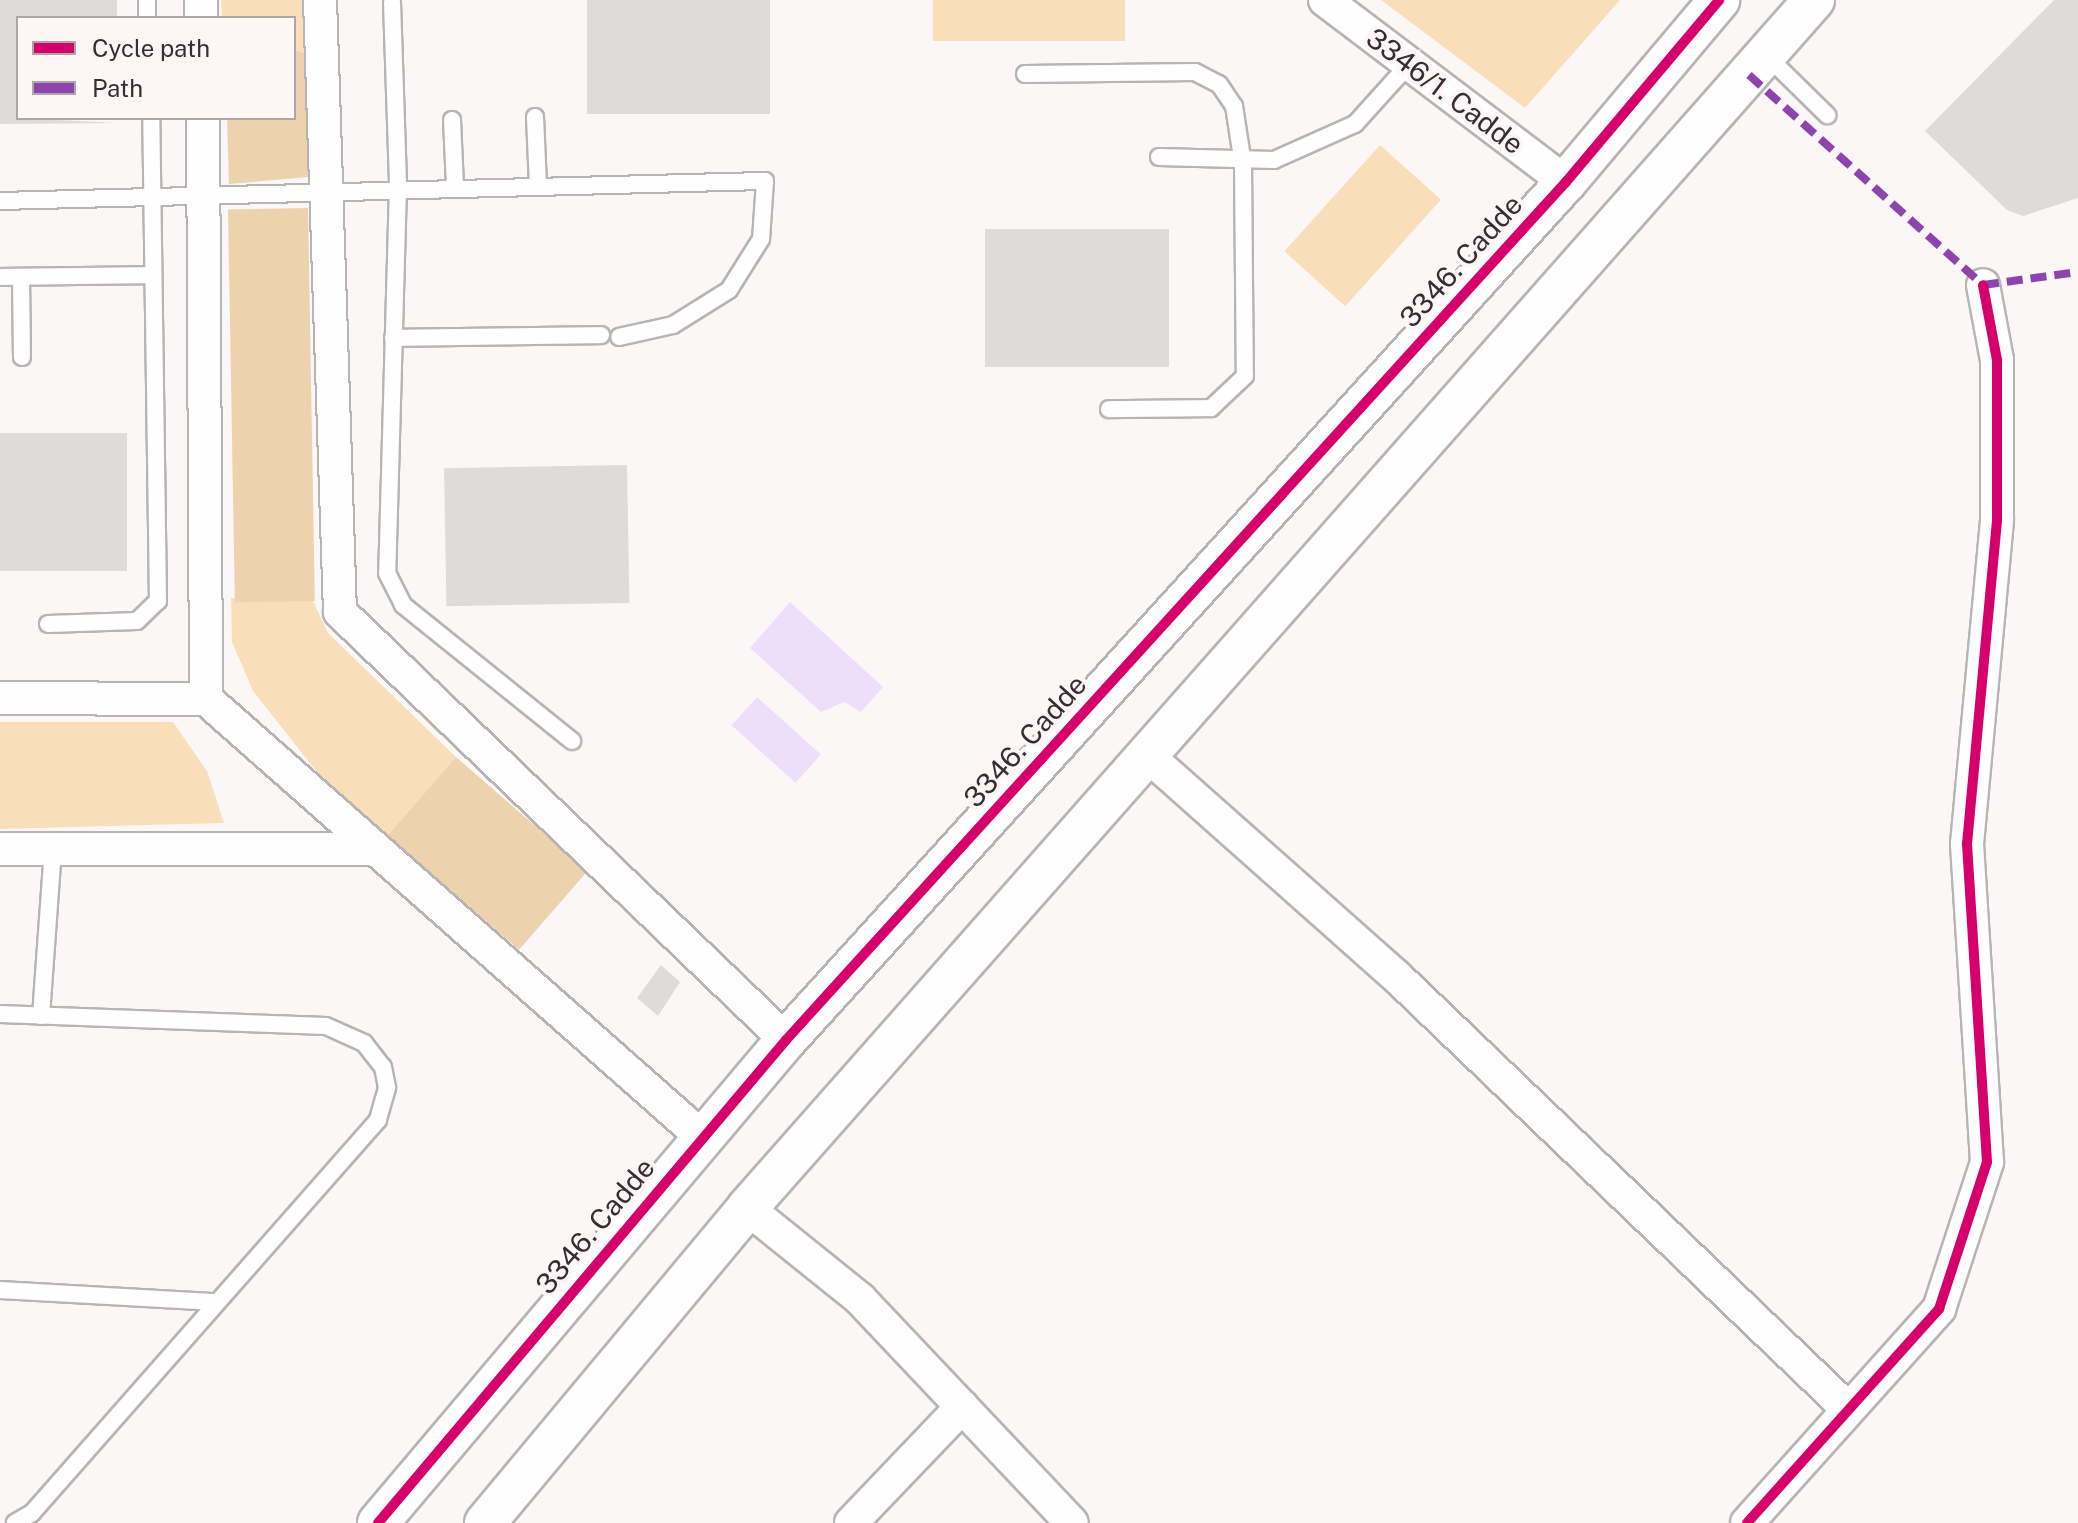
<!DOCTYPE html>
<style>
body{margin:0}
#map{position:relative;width:2078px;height:1523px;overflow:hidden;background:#fbf7f7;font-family:"Public Sans",sans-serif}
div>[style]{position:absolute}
.green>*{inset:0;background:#fadeb9;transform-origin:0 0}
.forest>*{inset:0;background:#eed2ad;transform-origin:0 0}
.water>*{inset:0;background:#eddefb;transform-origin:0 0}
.building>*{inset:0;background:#dfdbda;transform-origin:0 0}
.roads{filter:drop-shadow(2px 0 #b8b4b4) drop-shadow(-2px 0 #b8b4b4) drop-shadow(0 2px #b8b4b4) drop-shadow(0 -2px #b8b4b4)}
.service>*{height:16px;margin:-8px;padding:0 8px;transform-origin:8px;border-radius:8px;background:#fefefe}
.minor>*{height:32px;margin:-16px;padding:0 16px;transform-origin:16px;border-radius:16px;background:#fefefe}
.tertiary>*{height:40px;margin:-20px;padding:0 20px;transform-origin:20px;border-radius:20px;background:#fefefe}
.quiet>*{height:8px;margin-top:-4px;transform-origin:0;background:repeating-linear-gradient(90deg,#8e44ad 0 16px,transparent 0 24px)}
.cycleway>*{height:10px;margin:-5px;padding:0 5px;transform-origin:5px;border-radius:5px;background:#d6006c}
span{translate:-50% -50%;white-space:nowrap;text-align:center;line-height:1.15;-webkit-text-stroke:8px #fdf5f6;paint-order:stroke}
.street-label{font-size:28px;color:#342f30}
.legend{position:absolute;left:16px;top:16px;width:280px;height:104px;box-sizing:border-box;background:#fdf5f6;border:2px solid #ada6a7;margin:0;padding:10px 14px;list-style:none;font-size:24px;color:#342f30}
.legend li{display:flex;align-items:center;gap:16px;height:40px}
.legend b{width:40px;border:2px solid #ada6a7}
</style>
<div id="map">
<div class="green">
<i style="clip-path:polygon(221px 0,304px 0,304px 53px,294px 50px,294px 18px,222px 18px)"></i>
<i style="left:933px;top:0;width:192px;height:41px"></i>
<i style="clip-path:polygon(1381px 0,1620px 0,1525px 108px)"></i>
<i style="left:1380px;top:145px;width:82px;height:143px;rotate:42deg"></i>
<i style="clip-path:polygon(231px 598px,313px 601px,328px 633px,456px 757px,388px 836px,317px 772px,253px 691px,232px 642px)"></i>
<i style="clip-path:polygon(0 722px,173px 722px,207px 771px,224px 823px,0 829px)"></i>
</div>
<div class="forest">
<i style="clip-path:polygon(294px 50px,304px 53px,309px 177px,229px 184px,227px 118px,294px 118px)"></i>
<i style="left:308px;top:208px;width:393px;height:80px;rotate:89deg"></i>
<i style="left:456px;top:757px;width:174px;height:104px;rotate:41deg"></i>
</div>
<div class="water">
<i style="clip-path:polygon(790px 602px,883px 687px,861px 712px,844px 702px,821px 712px,750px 648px)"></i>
<i style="left:757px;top:697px;width:86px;height:38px;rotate:42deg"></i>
</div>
<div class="building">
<i style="clip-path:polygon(0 0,117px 0,117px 18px,18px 18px,18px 118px,118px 123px,0 124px)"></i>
<i style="left:587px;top:0;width:183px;height:114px"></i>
<i style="clip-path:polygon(2054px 0,2078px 0,2078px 198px,2023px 216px,2007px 210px,1925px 131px)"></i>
<i style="left:1169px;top:229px;width:138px;height:184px;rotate:90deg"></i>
<i style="left:127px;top:433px;width:138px;height:127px;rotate:90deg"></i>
<i style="left:627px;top:465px;width:138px;height:183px;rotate:89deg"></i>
<i style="clip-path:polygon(661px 965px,680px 982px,658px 1016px,637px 998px)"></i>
</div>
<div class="roads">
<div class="service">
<i style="left:147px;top:0;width:18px;rotate:90deg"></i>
<i style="left:392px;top:2px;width:185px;rotate:88.1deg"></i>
<i style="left:398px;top:187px;width:386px;rotate:91.6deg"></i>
<i style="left:387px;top:573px;width:36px;rotate:63deg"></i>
<i style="left:403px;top:605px;width:217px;rotate:38.8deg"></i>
<i style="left:1766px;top:55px;width:86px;rotate:44.5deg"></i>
<i style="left:1025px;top:74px;width:170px;rotate:-0.7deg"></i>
<i style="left:1195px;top:72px;width:27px;rotate:27deg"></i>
<i style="left:1219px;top:84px;width:27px;rotate:56deg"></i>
<i style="left:1234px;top:106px;width:59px;rotate:81.2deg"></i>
<i style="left:1243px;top:164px;width:212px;rotate:89.5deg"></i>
<i style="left:1245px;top:376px;width:47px;rotate:136.7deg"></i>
<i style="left:1211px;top:408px;width:102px;rotate:179.4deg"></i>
<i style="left:535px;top:117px;width:68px;rotate:87.5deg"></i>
<i style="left:452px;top:120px;width:66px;rotate:87.4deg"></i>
<i style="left:1159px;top:157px;width:115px;rotate:1.5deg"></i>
<i style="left:1274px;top:160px;width:89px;rotate:-24deg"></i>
<i style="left:1355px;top:124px;width:81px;rotate:-48deg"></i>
<i style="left:0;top:201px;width:765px;rotate:-1.5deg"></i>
<i style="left:765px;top:181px;width:58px;rotate:93.9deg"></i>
<i style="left:761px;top:239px;width:60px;rotate:122.1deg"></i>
<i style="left:729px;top:290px;width:66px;rotate:148deg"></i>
<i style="left:673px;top:325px;width:55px;rotate:167.5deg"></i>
<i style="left:0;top:277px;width:153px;rotate:-0.7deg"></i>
<i style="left:21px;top:277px;width:80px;rotate:89.3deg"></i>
<i style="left:393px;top:338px;width:208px;rotate:-0.8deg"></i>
<i style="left:48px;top:624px;width:89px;rotate:-1.9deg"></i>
<i style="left:137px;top:621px;width:29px;rotate:-44deg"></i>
<i style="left:158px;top:601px;width:483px;rotate:-90.8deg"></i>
<i style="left:0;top:1014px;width:326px;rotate:2.1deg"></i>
<i style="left:326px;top:1026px;width:42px;rotate:24.1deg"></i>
<i style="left:364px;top:1043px;width:31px;rotate:52deg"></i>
<i style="left:383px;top:1067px;width:21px;rotate:79deg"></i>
<i style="left:387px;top:1088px;width:33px;rotate:106deg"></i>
<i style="left:378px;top:1120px;width:524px;rotate:131.36deg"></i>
<i style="left:32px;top:1513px;width:20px;rotate:150deg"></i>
<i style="left:41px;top:1016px;width:167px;rotate:-85.9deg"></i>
<i style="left:0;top:1290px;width:217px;rotate:3.2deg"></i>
</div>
<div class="minor">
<i style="left:201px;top:0;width:18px;rotate:90deg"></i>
<i style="left:320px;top:0;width:612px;rotate:88.13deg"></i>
<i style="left:340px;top:612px;width:618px;rotate:43.82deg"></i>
<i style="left:1325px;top:0;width:302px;rotate:37.1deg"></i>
<i style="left:203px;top:118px;width:581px;rotate:89.7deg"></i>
<i style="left:206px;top:699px;width:660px;rotate:41.44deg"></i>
<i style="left:0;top:698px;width:206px;rotate:0.3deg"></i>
<i style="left:1148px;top:756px;width:332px;rotate:41.6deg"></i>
<i style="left:1396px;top:976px;width:625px;rotate:43.77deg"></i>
<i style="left:0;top:849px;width:369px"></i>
<i style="left:747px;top:1208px;width:145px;rotate:38.8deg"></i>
<i style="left:860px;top:1299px;width:308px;rotate:46.6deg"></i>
<i style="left:851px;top:1523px;width:161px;rotate:-46.3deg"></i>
<i style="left:1747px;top:1523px;width:288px;rotate:-48.1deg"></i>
<i style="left:1939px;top:1309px;width:155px;rotate:-71.9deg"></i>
<i style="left:1987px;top:1162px;width:319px;rotate:-93.6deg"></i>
<i style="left:1967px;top:844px;width:326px;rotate:-84.7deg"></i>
<i style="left:1997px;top:519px;width:159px;rotate:-90deg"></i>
<i style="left:1997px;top:360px;width:76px;rotate:-100.6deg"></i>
</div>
<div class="tertiary">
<i style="left:378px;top:1523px;width:632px;rotate:-49.81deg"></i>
<i style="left:786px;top:1040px;width:1160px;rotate:-47.73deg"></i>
<i style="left:1566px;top:182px;width:238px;rotate:-49.9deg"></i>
<i style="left:485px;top:1523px;width:410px;rotate:-50.2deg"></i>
<i style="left:747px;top:1208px;width:1612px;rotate:-48.55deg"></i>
</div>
</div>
<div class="quiet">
<i style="left:1749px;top:75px;width:314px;rotate:41.9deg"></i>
<i style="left:1983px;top:285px;width:96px;rotate:-7.8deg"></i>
</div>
<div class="cycleway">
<i style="left:378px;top:1523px;width:632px;rotate:-49.81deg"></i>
<i style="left:786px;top:1040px;width:1160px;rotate:-47.73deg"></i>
<i style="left:1566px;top:182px;width:238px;rotate:-49.9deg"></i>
<i style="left:1747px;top:1523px;width:288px;rotate:-48.1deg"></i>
<i style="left:1939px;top:1309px;width:155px;rotate:-71.9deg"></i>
<i style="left:1987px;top:1162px;width:319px;rotate:-93.6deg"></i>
<i style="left:1967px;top:844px;width:326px;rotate:-84.7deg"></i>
<i style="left:1997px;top:519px;width:159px;rotate:-90deg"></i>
<i style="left:1997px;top:360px;width:76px;rotate:-100.6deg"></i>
</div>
<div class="street-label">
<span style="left:1445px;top:91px;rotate:37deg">3346/1. Cadde</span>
<span style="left:1461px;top:261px;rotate:-48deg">3346. Cadde</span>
<span style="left:1025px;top:741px;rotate:-48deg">3346. Cadde</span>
<span style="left:595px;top:1226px;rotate:-50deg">3346. Cadde</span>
</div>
<ul class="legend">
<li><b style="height:10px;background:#d6006c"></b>Cycle path</li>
<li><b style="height:10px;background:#8e44ad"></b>Path</li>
</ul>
</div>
